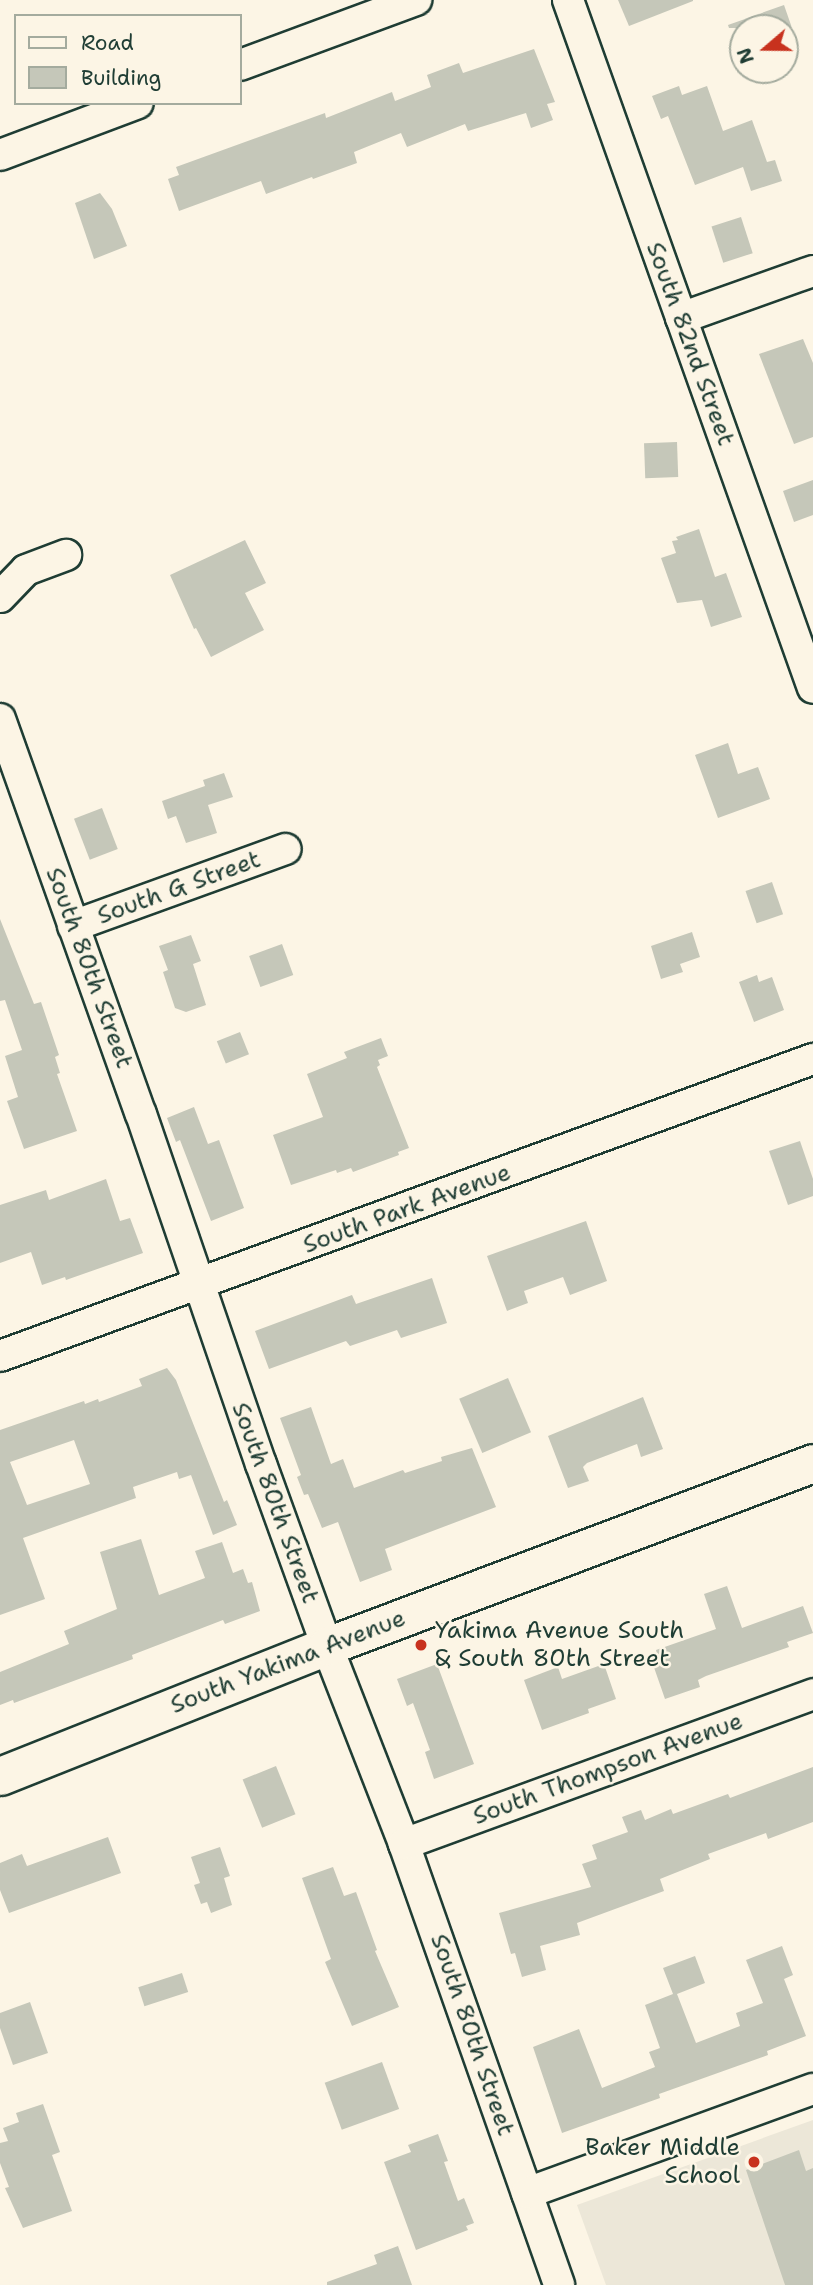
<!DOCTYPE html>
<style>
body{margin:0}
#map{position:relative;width:813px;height:2285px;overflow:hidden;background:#fcf5e5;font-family:"Shantell Sans",sans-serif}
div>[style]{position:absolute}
.built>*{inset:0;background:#ece7d8}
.building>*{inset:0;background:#c5c7b9;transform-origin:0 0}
.roads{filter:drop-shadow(2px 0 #1f3d34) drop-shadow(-2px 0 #1f3d34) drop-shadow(0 2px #1f3d34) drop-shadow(0 -2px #1f3d34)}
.minor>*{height:30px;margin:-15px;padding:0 15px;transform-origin:15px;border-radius:15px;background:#fcf5e5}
.major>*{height:37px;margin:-18.5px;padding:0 18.5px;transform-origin:18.5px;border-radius:18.5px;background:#fcf5e5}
.dots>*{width:19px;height:19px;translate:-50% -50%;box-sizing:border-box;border:4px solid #fcf5e5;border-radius:50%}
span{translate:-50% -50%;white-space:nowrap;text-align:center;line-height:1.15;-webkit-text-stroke:5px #fcf5e5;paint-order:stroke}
.street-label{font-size:24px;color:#1f3d34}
.poi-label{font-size:24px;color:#1f3d34}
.left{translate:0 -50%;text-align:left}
.right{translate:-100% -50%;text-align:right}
.legend{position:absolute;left:14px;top:14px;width:228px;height:91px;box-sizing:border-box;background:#fcf5e5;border:2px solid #a4ab9e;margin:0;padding:9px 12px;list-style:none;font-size:21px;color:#1f3d34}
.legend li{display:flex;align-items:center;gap:14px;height:35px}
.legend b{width:35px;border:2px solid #a4ab9e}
.north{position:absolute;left:729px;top:14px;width:70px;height:70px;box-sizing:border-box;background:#fcf5e5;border:2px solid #a4ab9e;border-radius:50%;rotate:250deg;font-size:19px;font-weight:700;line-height:28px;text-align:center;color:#1f3d34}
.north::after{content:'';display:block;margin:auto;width:24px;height:32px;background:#c8321e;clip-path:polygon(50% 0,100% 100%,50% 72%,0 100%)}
</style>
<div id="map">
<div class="built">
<i style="clip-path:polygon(813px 2120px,813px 2285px,606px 2285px,577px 2205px)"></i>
</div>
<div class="building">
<i style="clip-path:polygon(618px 0,693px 0,693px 1px,629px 26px)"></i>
<i style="clip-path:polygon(784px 5px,792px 28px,729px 28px,728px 25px)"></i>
<i style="clip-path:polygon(534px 49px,555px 102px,547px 104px,553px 120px,531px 128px,526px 113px,468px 131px,465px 124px,407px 147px,401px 133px,354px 152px,357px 163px,313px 179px,312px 177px,266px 194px,261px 181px,179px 211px,168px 179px,179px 175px,176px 167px,325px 113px,326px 118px,392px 92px,395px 101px,431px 87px,427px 75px,459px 63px,463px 73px)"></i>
<i style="clip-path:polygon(679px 86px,682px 95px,707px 86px,723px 131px,752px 120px,767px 162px,775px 160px,782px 181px,751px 191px,743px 167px,695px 185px,668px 116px,661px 119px,652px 96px)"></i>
<i style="clip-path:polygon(100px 193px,112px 209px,127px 246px,94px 259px,75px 203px)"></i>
<i style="left:741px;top:217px;width:38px;height:31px;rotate:72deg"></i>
<i style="clip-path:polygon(803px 339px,813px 363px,813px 437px,794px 444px,759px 354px)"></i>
<i style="left:677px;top:442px;width:35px;height:33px;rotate:88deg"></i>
<i style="clip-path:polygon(813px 480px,813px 515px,794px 522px,783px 491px)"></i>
<i style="clip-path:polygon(699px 529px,715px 577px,726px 573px,742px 617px,711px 627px,702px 600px,677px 603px,661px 558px,676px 553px,672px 541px,678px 540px,676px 537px)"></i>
<i style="clip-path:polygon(245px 540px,266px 583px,245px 593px,264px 630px,211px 657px,196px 628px,194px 629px,170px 575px)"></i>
<i style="clip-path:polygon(728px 743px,738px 774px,758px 767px,770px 799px,718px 818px,695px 755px)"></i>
<i style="clip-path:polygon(224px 773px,233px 797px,208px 805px,217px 833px,186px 843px,176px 816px,168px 819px,162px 801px,205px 786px,203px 780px)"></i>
<i style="left:102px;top:808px;width:44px;height:30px;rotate:69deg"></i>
<i style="left:772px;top:882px;width:34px;height:28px;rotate:71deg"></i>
<i style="clip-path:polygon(0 919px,34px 1004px,41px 1002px,59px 1055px,55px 1057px,60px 1073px,57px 1074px,77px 1131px,24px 1149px,7px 1101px,18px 1097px,5px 1056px,22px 1050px,5px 1000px,0 1001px)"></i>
<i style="clip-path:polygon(692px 932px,700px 957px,680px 964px,683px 972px,661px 979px,651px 946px)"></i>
<i style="clip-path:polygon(191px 935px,201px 961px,193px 964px,206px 1005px,186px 1012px,175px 1008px,163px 972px,168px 970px,159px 946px)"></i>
<i style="left:282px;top:944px;width:33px;height:35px;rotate:70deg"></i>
<i style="clip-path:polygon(757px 975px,759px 982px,772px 977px,784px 1010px,754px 1022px,739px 982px)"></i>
<i style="left:240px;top:1032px;width:24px;height:25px;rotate:68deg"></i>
<i style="clip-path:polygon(381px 1038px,388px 1056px,378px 1060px,380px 1065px,377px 1067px,409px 1148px,398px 1152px,399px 1155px,353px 1172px,351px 1168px,337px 1173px,336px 1170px,291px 1185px,273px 1135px,323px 1117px,307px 1074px,347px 1058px,344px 1052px)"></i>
<i style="clip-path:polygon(194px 1107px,208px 1144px,219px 1140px,244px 1208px,211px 1221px,180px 1140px,176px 1142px,167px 1118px)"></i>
<i style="clip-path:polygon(800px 1141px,813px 1179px,813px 1196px,788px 1205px,769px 1151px)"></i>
<i style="clip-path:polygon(106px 1179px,120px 1221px,130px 1218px,143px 1253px,66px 1280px,65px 1277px,42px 1285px,31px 1252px,0 1263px,0 1205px,46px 1190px,49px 1200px)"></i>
<i style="clip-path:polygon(586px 1221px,607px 1281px,570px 1295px,563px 1277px,524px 1291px,528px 1303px,507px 1311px,487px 1256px)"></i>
<i style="clip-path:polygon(432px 1278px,447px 1323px,401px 1338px,397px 1330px,350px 1346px,346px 1341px,269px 1369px,255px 1331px,352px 1295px,356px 1304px)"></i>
<i style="clip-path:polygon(evenodd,167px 1368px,176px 1380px,224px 1502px,227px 1500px,237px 1525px,213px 1535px,191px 1475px,179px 1479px,177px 1472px,133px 1487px,136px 1498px,23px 1538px,45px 1599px,0 1615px,0 1430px,84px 1401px,85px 1404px,98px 1399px,99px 1402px,142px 1386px,139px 1379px,167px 1368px,74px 1440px,90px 1484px,27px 1505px,10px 1462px,74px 1440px)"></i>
<i style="left:508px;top:1378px;width:59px;height:53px;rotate:67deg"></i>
<i style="clip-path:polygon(643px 1397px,663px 1449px,641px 1457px,637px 1444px,587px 1463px,583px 1467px,589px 1481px,568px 1488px,548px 1436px)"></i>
<i style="clip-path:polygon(311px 1407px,331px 1464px,343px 1459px,354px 1488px,403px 1470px,405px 1473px,442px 1461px,441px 1457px,472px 1448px,496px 1507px,385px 1549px,392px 1570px,360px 1582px,338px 1522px,322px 1528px,308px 1494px,304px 1495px,297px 1477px,301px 1475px,280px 1418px)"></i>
<i style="clip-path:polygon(141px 1539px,159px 1595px,205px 1578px,195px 1551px,222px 1542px,233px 1573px,243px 1569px,248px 1583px,252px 1582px,260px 1611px,225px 1624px,223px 1620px,132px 1655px,133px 1659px,14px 1703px,13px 1700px,0 1705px,0 1672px,69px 1644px,64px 1631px,117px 1609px,100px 1552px)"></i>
<i style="clip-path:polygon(727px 1586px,742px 1628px,803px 1606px,813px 1633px,787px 1642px,789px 1647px,706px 1676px,698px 1680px,700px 1687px,665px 1699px,650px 1656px,657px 1654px,656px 1650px,716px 1629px,704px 1594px)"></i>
<i style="clip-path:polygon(437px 1664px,474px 1764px,434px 1779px,425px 1752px,430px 1750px,413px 1703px,407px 1706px,397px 1679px)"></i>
<i style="clip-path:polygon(604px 1664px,616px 1699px,588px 1709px,589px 1713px,542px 1730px,524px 1680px,558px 1667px,562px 1679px)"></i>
<i style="left:276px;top:1766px;width:52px;height:36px;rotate:68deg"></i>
<i style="clip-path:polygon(813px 1767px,813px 1822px,768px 1839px,766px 1833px,708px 1854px,710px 1859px,660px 1879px,664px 1891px,577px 1923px,580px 1935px,540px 1946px,546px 1970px,522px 1977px,515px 1953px,511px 1954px,499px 1913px,591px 1887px,582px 1864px,597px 1859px,592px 1845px,628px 1832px,622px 1817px,641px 1810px,645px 1820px,671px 1809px,673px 1814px,728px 1794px,730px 1798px)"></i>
<i style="clip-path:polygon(108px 1837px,121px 1873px,9px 1913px,0 1890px,0 1863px,22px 1854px,27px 1866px)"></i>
<i style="clip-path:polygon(220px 1847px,230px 1876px,224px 1878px,232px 1905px,211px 1913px,207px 1902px,201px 1904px,194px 1885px,200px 1883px,191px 1857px)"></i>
<i style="clip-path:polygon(333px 1867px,344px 1896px,356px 1892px,377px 1950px,375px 1951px,399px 2007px,352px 2026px,325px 1962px,331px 1959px,302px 1878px)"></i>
<i style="clip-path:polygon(782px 1946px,793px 1975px,784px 1979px,806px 2036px,767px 2051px,768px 2055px,659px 2094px,660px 2098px,562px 2133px,533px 2047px,579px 2029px,602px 2088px,655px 2067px,649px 2052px,660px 2048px,645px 2005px,673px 1994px,663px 1968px,695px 1956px,705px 1983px,677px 1994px,696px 2043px,740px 2026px,736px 2013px,763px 2003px,746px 1960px)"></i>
<i style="left:182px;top:1973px;width:20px;height:46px;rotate:72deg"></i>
<i style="clip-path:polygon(30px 2002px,48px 2053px,13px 2065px,0 2028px,0 2013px)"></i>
<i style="left:382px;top:2062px;width:50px;height:61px;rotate:70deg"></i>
<i style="clip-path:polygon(43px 2104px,60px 2152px,52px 2155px,72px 2211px,23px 2228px,5px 2188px,9px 2187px,0 2163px,0 2143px,8px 2141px,3px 2128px,19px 2122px,16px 2113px)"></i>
<i style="clip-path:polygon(438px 2134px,448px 2161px,444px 2162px,458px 2201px,464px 2198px,474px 2223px,466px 2226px,468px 2230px,416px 2250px,384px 2162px,411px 2152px,408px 2145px)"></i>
<i style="clip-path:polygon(799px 2150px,806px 2171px,813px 2168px,813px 2285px,785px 2285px,746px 2170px)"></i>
<i style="clip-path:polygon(398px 2246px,412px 2285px,327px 2285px,327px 2282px,377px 2264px,374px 2255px)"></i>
</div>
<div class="roads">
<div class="minor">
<i style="left:568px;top:0;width:730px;rotate:70.4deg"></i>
<i style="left:240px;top:65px;width:188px;rotate:-20.3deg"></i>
<i style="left:0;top:155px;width:147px;rotate:-20.6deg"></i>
<i style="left:681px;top:318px;width:140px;rotate:-19.6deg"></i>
<i style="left:0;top:597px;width:37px;rotate:-46deg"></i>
<i style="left:26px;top:570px;width:43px;rotate:-20.6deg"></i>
<i style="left:0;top:719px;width:419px;rotate:70.4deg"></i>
<i style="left:141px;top:1114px;width:370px;rotate:71.1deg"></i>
<i style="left:261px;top:1464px;width:194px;rotate:70.1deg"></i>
<i style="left:327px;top:1646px;width:212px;rotate:68.7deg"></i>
<i style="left:404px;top:1844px;width:467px;rotate:70.6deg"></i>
<i style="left:73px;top:926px;width:226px;rotate:-19.9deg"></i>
<i style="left:0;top:1356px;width:866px;rotate:-20.07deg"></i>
<i style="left:404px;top:1844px;width:436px;rotate:-20.1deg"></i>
<i style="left:527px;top:2193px;width:304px;rotate:-20deg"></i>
</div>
<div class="major">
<i style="left:0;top:1776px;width:352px;rotate:-21.7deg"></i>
<i style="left:327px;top:1646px;width:519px;rotate:-20.63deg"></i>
</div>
</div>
<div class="dots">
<i style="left:421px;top:1645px;background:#c8321e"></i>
<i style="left:754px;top:2162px;background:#c8321e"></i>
</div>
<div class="street-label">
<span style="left:690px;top:344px;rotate:70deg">South 82nd Street</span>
<span style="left:179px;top:888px;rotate:-20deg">South G Street</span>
<span style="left:89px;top:968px;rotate:70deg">South 80th Street</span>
<span style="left:407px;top:1209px;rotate:-20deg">South Park Avenue</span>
<span style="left:275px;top:1503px;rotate:70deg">South 80th Street</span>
<span style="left:288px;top:1662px;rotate:-21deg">South Yakima Avenue</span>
<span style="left:608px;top:1769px;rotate:-20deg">South Thompson Avenue</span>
<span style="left:472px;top:2035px;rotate:71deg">South 80th Street</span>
</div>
<div class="poi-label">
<span class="left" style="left:435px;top:1645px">Yakima Avenue South<br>&amp; South 80th Street</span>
<span class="right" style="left:740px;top:2162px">Baker Middle<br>School</span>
</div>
<ul class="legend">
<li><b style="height:9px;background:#fcf5e5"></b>Road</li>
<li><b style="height:19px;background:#c5c7b9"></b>Building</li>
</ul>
<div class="north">N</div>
</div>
